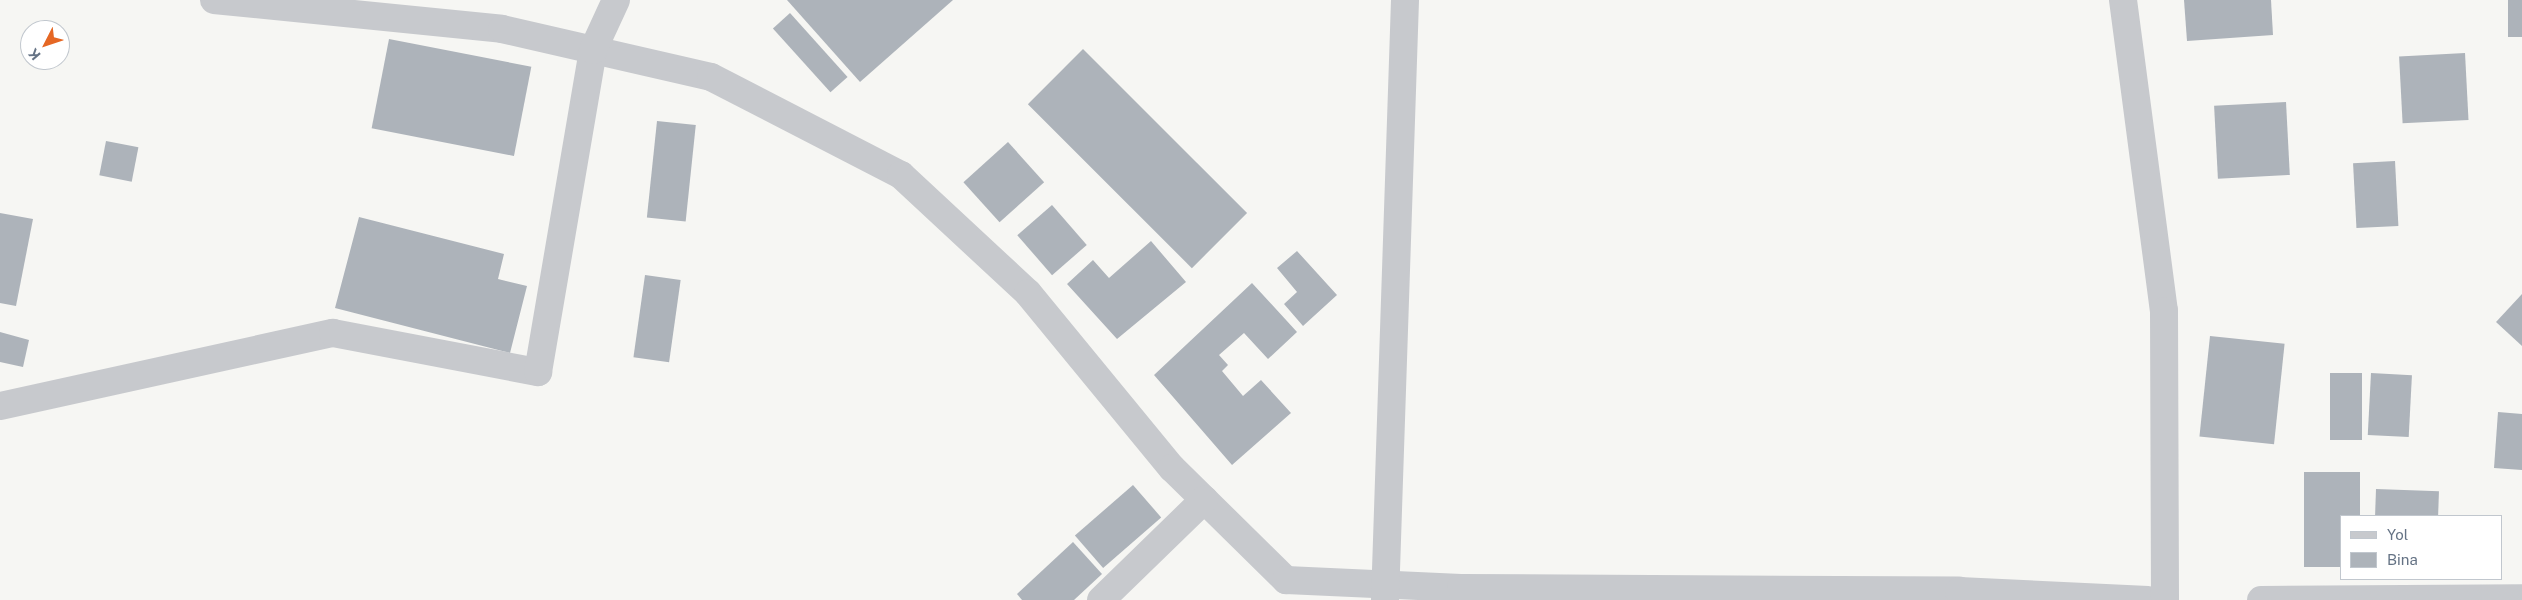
<!DOCTYPE html>
<style>
body{margin:0}
#map{position:relative;width:2522px;height:600px;overflow:hidden;background:#f6f6f3;font-family:"Public Sans",sans-serif}
div>[style]{position:absolute}
.building>*{inset:0;background:#adb3ba;transform-origin:0 0}
.minor>*{height:28px;margin:-14px;padding:0 14px;transform-origin:14px;border-radius:14px;background:#c7c9cd}
span{translate:-50% -50%;white-space:nowrap;text-align:center;line-height:1.15;-webkit-text-stroke:5px #fff;paint-order:stroke}
.legend{position:absolute;left:2340px;top:515px;width:162px;height:65px;box-sizing:border-box;background:#fff;border:1px solid #c1c7ce;margin:0;padding:6px 9px;list-style:none;font-size:15px;color:#657385}
.legend li{display:flex;align-items:center;gap:10px;height:25px}
.legend b{width:25px;border:1px solid #c1c7ce}
.north{position:absolute;left:20px;top:20px;width:50px;height:50px;box-sizing:border-box;background:#fff;border:1px solid #c1c7ce;border-radius:50%;rotate:229deg;font-size:14px;font-weight:700;line-height:20px;text-align:center;color:#657385}
.north::after{content:'';display:block;margin:auto;width:18px;height:22px;background:#e56724;clip-path:polygon(50% 0,100% 100%,50% 72%,0 100%)}
</style>
<div id="map">
<div class="building">
<i style="clip-path:polygon(787px 0,953px 0,860px 82px)"></i>
<i style="clip-path:polygon(2184px 0,2271px 0,2273px 35px,2187px 41px)"></i>
<i style="left:2508px;top:0;width:14px;height:37px"></i>
<i style="left:790px;top:13px;width:86px;height:23px;rotate:48deg"></i>
<i style="left:389px;top:39px;width:145px;height:91px;rotate:11deg"></i>
<i style="left:1083px;top:49px;width:232px;height:78px;rotate:45deg"></i>
<i style="left:2465px;top:53px;width:67px;height:66px;rotate:87deg"></i>
<i style="left:2286px;top:102px;width:73px;height:72px;rotate:87deg"></i>
<i style="left:657px;top:121px;width:39px;height:97px;rotate:6deg"></i>
<i style="left:106px;top:141px;width:33px;height:35px;rotate:11deg"></i>
<i style="left:1008px;top:142px;width:54px;height:60px;rotate:48deg"></i>
<i style="left:2395px;top:161px;width:65px;height:42px;rotate:87deg"></i>
<i style="left:1052px;top:205px;width:53px;height:46px;rotate:49deg"></i>
<i style="clip-path:polygon(0 213px,33px 219px,16px 306px,0 303px)"></i>
<i style="clip-path:polygon(359px 217px,504px 254px,498px 279px,527px 286px,510px 353px,335px 308px)"></i>
<i style="clip-path:polygon(1151px 241px,1186px 282px,1117px 339px,1067px 284px,1093px 260px,1109px 278px)"></i>
<i style="clip-path:polygon(1297px 251px,1337px 295px,1303px 326px,1284px 304px,1297px 292px,1277px 268px)"></i>
<i style="left:645px;top:275px;width:36px;height:83px;rotate:8deg"></i>
<i style="clip-path:polygon(1252px 283px,1297px 332px,1268px 359px,1244px 333px,1219px 355px,1228px 365px,1222px 371px,1243px 396px,1261px 380px,1291px 413px,1232px 465px,1154px 375px)"></i>
<i style="clip-path:polygon(2522px 294px,2522px 346px,2496px 322px)"></i>
<i style="clip-path:polygon(0 332px,29px 340px,23px 367px,0 362px)"></i>
<i style="left:2210px;top:336px;width:75px;height:101px;rotate:6deg"></i>
<i style="left:2330px;top:373px;width:32px;height:67px"></i>
<i style="left:2371px;top:373px;width:41px;height:62px;rotate:3deg"></i>
<i style="clip-path:polygon(2498px 412px,2522px 414px,2522px 470px,2494px 468px)"></i>
<i style="clip-path:polygon(2304px 472px,2360px 472px,2360px 516px,2341px 516px,2341px 567px,2304px 567px)"></i>
<i style="left:1133px;top:485px;width:43px;height:77px;rotate:49deg"></i>
<i style="left:2376px;top:489px;width:63px;height:27px;rotate:2deg"></i>
<i style="clip-path:polygon(1073px 542px,1102px 574px,1074px 600px,1022px 600px,1017px 594px)"></i>
</div>
<div class="minor">
<i style="left:214px;top:0;width:289px;rotate:5.7deg"></i>
<i style="left:502px;top:29px;width:214px;rotate:12.9deg"></i>
<i style="left:711px;top:77px;width:214px;rotate:27.3deg"></i>
<i style="left:901px;top:175px;width:173px;rotate:42.9deg"></i>
<i style="left:1028px;top:293px;width:227px;rotate:50.6deg"></i>
<i style="left:1172px;top:468px;width:160px;rotate:44.5deg"></i>
<i style="left:1286px;top:580px;width:175px;rotate:2.6deg"></i>
<i style="left:1461px;top:588px;width:498px;rotate:0.3deg"></i>
<i style="left:1959px;top:591px;width:189px;rotate:2.7deg"></i>
<i style="left:2123px;top:0;width:314px;rotate:82.5deg"></i>
<i style="left:2164px;top:311px;width:289px;rotate:89.8deg"></i>
<i style="left:0;top:406px;width:341px;rotate:-12.4deg"></i>
<i style="left:333px;top:333px;width:209px;rotate:10.8deg"></i>
<i style="left:538px;top:372px;width:327px;rotate:-80.3deg"></i>
<i style="left:593px;top:50px;width:55px;rotate:-65.3deg"></i>
<i style="left:1101px;top:600px;width:144px;rotate:-44.2deg"></i>
<i style="left:1385px;top:600px;width:600px;rotate:-88.09deg"></i>
<i style="left:2261px;top:600px;width:261px;rotate:-0.4deg"></i>
</div>
<ul class="legend">
<li><b style="height:6px;background:#c7c9cd"></b>Yol</li>
<li><b style="height:14px;background:#adb3ba"></b>Bina</li>
</ul>
<div class="north">K</div>
</div>
